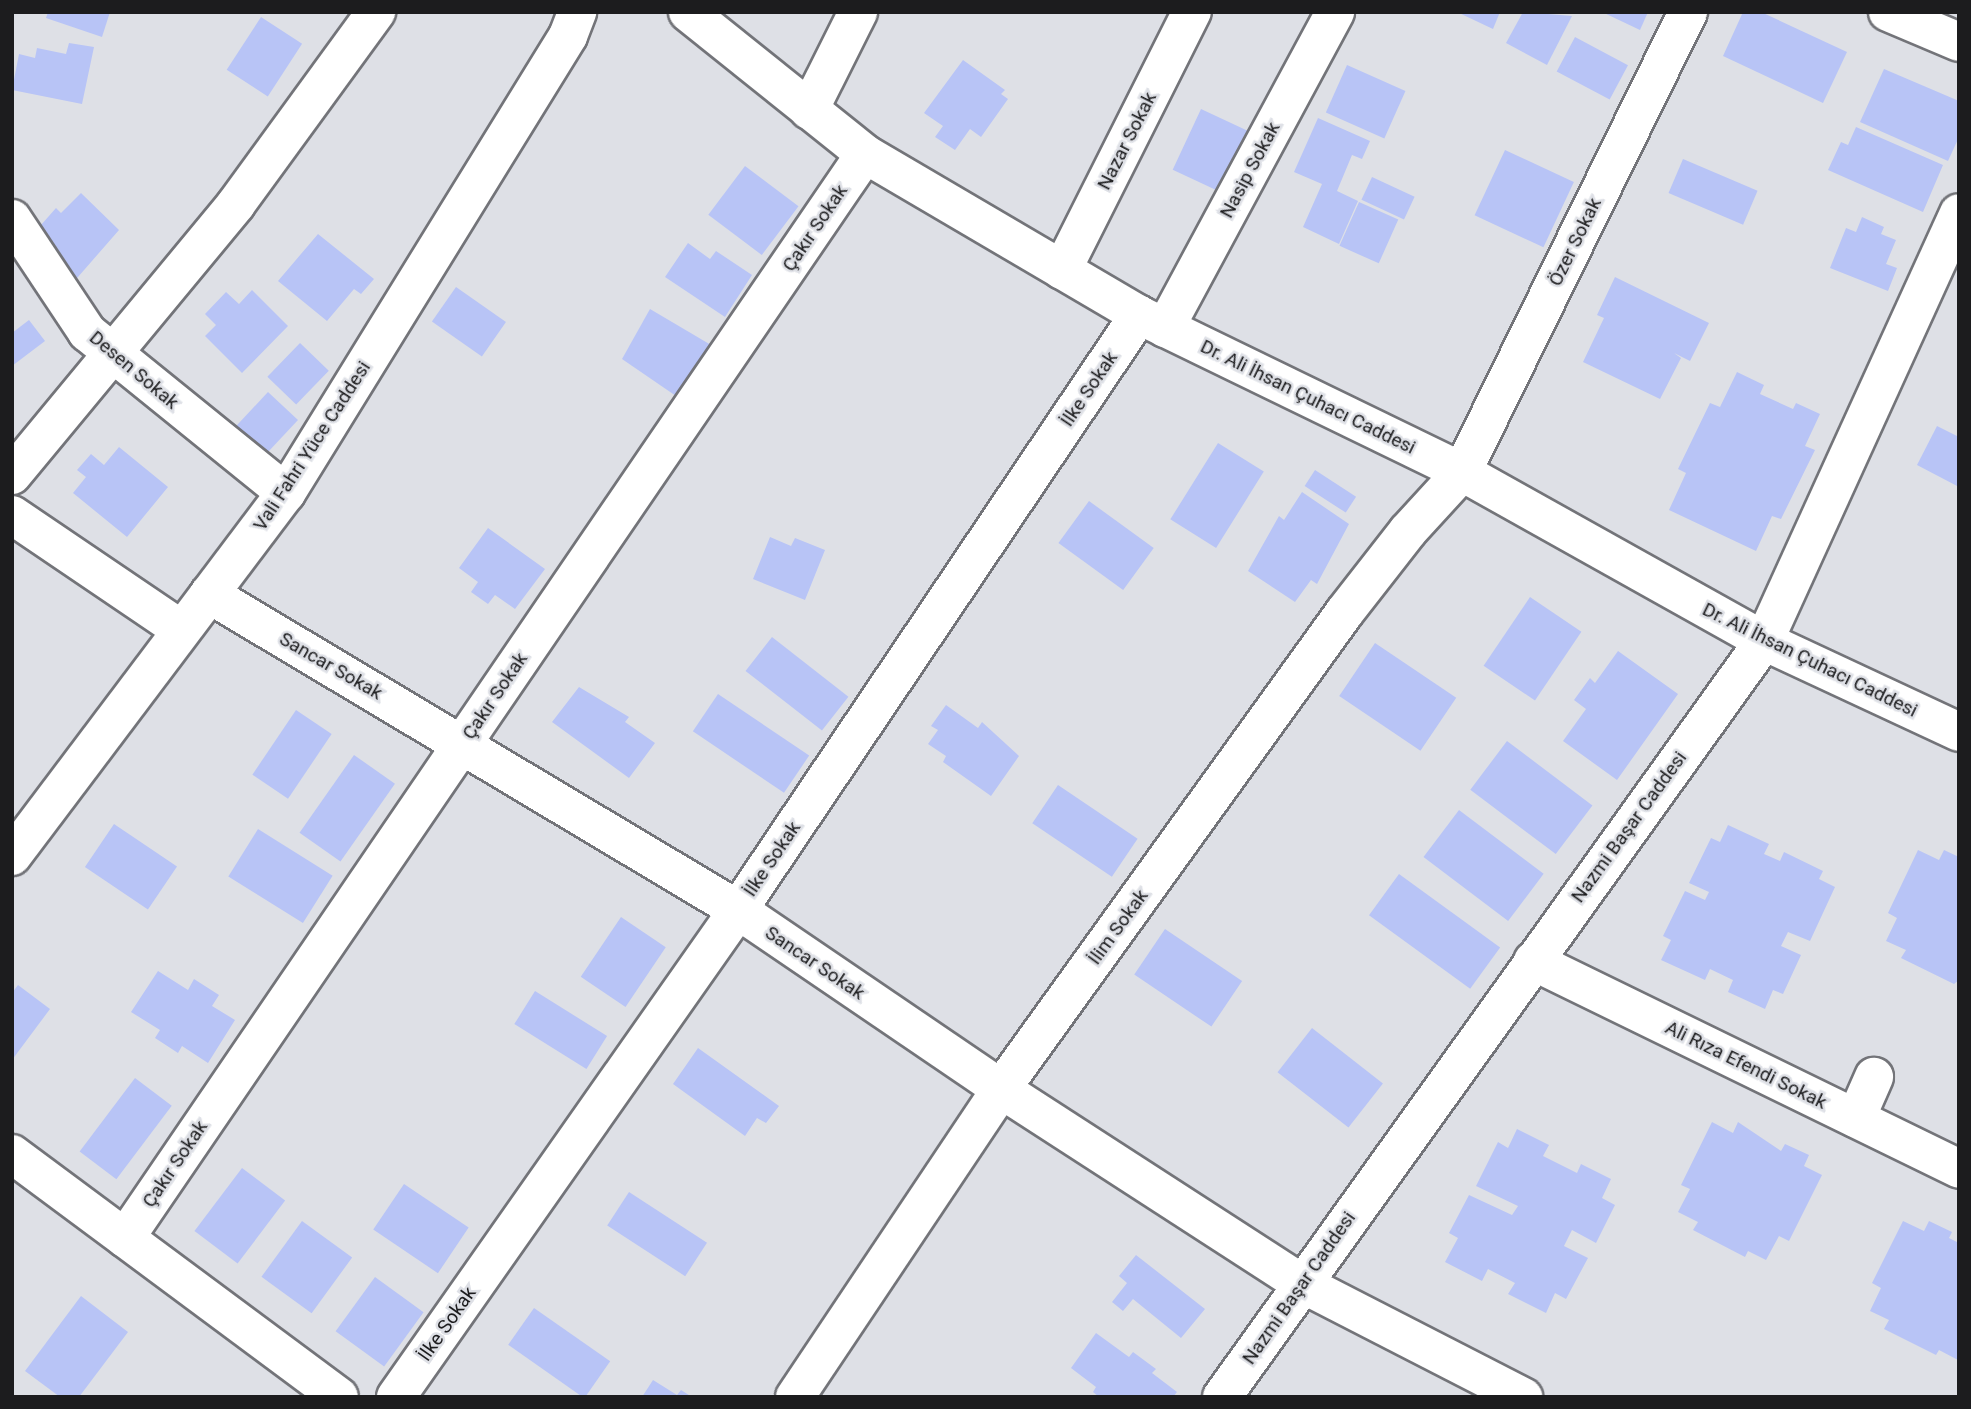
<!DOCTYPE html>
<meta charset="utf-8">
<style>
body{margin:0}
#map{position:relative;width:1971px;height:1409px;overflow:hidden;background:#dee0e6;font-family:Roboto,sans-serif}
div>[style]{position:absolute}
.building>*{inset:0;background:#b8c4f6;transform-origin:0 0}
.roads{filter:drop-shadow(2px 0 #737479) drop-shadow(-2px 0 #737479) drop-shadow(0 2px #737479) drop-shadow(0 -2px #737479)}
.minor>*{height:38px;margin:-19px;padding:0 19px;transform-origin:19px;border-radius:19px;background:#fff}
span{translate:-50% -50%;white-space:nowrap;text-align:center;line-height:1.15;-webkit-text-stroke:5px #dee0e6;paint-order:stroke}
.street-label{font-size:19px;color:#1c1c1e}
.frame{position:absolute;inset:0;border:14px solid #1c1c1e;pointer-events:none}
</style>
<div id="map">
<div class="building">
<i style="clip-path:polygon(48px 12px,110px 12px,102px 37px,46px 18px)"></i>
<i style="clip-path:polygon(1457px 12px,1500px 12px,1493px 29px)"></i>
<i style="clip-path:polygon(1523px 12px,1572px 16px,1547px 65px,1506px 43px)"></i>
<i style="clip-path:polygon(1602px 12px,1648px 12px,1640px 30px)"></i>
<i style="clip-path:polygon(1743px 12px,1761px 12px,1847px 52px,1823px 103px,1723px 56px)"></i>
<i style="left:261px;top:17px;width:49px;height:63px;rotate:33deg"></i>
<i style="left:1575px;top:37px;width:60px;height:39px;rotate:28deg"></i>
<i style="clip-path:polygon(69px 43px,94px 47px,82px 104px,12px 90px,19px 54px,35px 58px,37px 48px,66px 54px)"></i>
<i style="clip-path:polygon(963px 60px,1005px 90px,1001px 94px,1008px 99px,981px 137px,970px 129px,955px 150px,935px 137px,943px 126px,924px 113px)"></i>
<i style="left:1347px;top:65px;width:64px;height:52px;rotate:24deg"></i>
<i style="clip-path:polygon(1884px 69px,1959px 101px,1959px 137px,1948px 161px,1860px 122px)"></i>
<i style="left:1201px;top:109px;width:52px;height:67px;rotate:25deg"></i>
<i style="clip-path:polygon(1318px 118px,1370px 141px,1362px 159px,1352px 155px,1337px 191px,1358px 201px,1339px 244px,1303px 227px,1322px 184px,1294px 172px)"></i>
<i style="clip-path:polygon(1856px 127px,1943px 165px,1923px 212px,1828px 170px,1841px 142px,1848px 145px)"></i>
<i style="left:1505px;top:150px;width:76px;height:72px;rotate:25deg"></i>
<i style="left:1683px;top:159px;width:81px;height:37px;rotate:23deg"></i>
<i style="left:745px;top:166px;width:67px;height:61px;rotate:37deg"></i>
<i style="left:1372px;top:177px;width:47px;height:25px;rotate:25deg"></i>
<i style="clip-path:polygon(81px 193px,119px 230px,71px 285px,41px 225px,56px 208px,61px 213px)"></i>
<i style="left:1359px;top:202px;width:43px;height:48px;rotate:24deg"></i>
<i style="clip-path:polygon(1862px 217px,1884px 227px,1881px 234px,1896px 240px,1886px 264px,1897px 268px,1888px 291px,1830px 268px,1846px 228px,1856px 232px)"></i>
<i style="clip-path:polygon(318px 234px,374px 279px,361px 294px,354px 289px,327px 321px,278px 281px)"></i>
<i style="clip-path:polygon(688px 243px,710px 259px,716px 251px,752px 275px,725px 317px,665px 277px)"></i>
<i style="clip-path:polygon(1615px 277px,1709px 323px,1690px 361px,1674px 353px,1681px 358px,1660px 399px,1583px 362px,1604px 318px,1597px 315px)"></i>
<i style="left:456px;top:287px;width:61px;height:42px;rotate:35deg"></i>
<i style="clip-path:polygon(252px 290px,288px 326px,242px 373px,205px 336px,216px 325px,205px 314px,226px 292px,239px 304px)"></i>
<i style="clip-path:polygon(650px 309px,711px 345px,676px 396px,622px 359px)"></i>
<i style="clip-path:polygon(29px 320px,45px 341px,12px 366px,12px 333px)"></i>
<i style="left:300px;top:343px;width:40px;height:47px;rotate:44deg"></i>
<i style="clip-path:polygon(1737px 372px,1764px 385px,1760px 394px,1793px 409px,1796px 403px,1820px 414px,1805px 446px,1815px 450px,1781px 519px,1772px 516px,1756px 551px,1669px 510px,1686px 473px,1678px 469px,1710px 403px,1720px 407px)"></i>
<i style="left:268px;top:392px;width:41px;height:47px;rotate:43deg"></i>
<i style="clip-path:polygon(1937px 426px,1959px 437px,1959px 487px,1917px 465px)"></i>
<i style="left:1218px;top:443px;width:54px;height:90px;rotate:32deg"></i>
<i style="clip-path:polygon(119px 447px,168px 487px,127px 537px,73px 493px,86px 477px,77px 470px,91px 454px,104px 465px)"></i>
<i style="left:1315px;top:470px;width:49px;height:19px;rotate:33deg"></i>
<i style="clip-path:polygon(1302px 492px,1349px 524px,1317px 584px,1311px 580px,1295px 602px,1248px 571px,1279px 516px,1284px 520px)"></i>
<i style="left:1089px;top:501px;width:80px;height:52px;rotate:36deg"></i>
<i style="clip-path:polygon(488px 528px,545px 569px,515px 609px,495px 595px,488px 604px,471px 592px,478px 582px,459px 568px)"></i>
<i style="clip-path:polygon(770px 537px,791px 546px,795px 538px,825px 550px,805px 600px,753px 579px)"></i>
<i style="left:1530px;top:597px;width:62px;height:83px;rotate:34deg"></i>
<i style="left:772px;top:637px;width:97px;height:43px;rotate:38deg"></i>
<i style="left:1375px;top:643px;width:98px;height:64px;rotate:34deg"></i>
<i style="clip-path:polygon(1618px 651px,1678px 694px,1617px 780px,1563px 741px,1586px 709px,1574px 700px,1590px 678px,1595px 683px)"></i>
<i style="clip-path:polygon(579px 687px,629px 717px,625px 722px,655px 743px,629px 778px,552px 722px)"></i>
<i style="left:718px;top:694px;width:110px;height:45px;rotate:34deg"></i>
<i style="clip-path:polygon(946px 705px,978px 728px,982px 722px,1019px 756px,991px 796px,943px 762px,946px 756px,928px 744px,938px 730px,931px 726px)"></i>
<i style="left:296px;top:710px;width:43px;height:78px;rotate:34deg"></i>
<i style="left:1507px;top:741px;width:107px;height:61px;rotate:37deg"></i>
<i style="left:354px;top:755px;width:50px;height:95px;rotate:35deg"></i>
<i style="left:1058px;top:785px;width:96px;height:46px;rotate:34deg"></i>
<i style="left:1459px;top:810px;width:106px;height:59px;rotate:37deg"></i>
<i style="left:114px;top:824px;width:76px;height:52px;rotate:34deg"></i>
<i style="clip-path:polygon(1728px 825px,1769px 844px,1764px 854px,1780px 861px,1784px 852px,1823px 871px,1819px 879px,1835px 887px,1810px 941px,1788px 932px,1781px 946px,1801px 955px,1783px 994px,1773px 990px,1765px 1009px,1728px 992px,1733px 980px,1710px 969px,1705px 980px,1661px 960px,1671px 940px,1663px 936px,1685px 891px,1705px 900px,1709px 892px,1689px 883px,1711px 838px,1720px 842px)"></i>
<i style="left:258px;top:829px;width:88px;height:56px;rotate:32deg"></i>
<i style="clip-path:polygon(1918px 850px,1939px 860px,1944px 850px,1959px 857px,1959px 980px,1954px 984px,1901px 958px,1906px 950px,1886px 941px,1897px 918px,1888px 913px)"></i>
<i style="left:1399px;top:874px;width:125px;height:51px;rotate:36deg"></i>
<i style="left:621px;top:917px;width:54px;height:72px;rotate:34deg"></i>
<i style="left:1165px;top:929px;width:93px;height:55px;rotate:34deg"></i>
<i style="clip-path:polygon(158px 971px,188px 990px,194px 979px,219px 995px,212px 1006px,235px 1020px,208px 1063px,182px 1046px,178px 1053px,155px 1038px,160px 1030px,131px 1012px)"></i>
<i style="clip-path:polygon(18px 985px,50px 1009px,12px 1060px,12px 993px)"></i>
<i style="left:535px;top:991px;width:85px;height:39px;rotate:32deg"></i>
<i style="left:1312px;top:1028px;width:90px;height:56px;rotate:38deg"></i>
<i style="clip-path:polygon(698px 1048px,779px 1106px,766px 1123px,757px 1118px,745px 1136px,673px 1084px)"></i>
<i style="left:135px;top:1078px;width:46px;height:92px;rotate:37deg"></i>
<i style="clip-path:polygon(1712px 1122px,1733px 1133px,1738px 1122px,1781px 1151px,1785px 1144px,1809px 1155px,1804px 1166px,1822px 1175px,1789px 1241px,1779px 1236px,1766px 1260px,1748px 1251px,1745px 1257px,1693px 1230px,1698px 1222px,1678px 1212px,1690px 1189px,1681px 1185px)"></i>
<i style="clip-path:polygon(1517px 1129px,1549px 1145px,1543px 1156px,1577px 1173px,1581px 1164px,1611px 1179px,1602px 1198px,1615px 1205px,1596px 1243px,1572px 1230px,1564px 1246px,1588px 1258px,1566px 1299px,1555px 1293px,1546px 1313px,1508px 1294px,1515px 1283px,1488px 1269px,1482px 1281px,1445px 1262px,1458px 1238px,1449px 1233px,1469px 1195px,1512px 1215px,1518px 1206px,1476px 1186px,1498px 1142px,1508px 1148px)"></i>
<i style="left:242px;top:1168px;width:54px;height:79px;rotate:37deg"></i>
<i style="left:404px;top:1184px;width:78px;height:55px;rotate:34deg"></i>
<i style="left:629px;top:1192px;width:93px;height:40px;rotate:33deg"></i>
<i style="left:302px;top:1221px;width:62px;height:69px;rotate:36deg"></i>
<i style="clip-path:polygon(1903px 1221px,1924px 1231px,1929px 1221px,1952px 1232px,1949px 1238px,1959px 1243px,1958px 1360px,1939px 1350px,1936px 1355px,1884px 1329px,1889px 1320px,1870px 1311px,1881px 1288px,1872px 1283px)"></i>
<i style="clip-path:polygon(1136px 1255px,1205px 1309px,1181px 1338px,1133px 1299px,1123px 1311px,1112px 1302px,1127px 1283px,1119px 1276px)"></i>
<i style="left:375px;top:1277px;width:60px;height:67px;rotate:36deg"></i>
<i style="clip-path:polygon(81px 1296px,128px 1332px,79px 1397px,60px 1397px,25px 1371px)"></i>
<i style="left:534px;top:1308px;width:93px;height:45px;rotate:35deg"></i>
<i style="clip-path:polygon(1096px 1333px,1129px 1357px,1133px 1352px,1156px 1369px,1152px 1373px,1177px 1392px,1173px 1397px,1099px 1397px,1093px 1392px,1096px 1387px,1071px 1368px)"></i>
<i style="clip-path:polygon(653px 1380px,677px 1395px,681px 1390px,692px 1397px,642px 1397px)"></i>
</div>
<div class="roads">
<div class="minor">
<i style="left:688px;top:12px;width:227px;rotate:38.7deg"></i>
<i style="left:865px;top:154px;width:318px;rotate:30.4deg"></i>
<i style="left:1139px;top:315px;width:359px;rotate:25.9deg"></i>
<i style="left:1462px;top:472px;width:346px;rotate:29.2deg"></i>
<i style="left:1764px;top:641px;width:215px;rotate:25deg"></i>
<i style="left:1888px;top:12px;width:77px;rotate:22.9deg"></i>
<i style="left:809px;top:110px;width:110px;rotate:-63.4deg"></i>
<i style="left:12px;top:219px;width:136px;rotate:56.4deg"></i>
<i style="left:87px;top:332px;width:256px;rotate:39deg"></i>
<i style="left:1062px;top:270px;width:289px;rotate:-63.3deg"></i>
<i style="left:1165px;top:328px;width:359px;rotate:-61.7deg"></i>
<i style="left:12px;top:475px;width:352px;rotate:-50.4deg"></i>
<i style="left:236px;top:204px;width:238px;rotate:-53.9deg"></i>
<i style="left:12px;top:515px;width:205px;rotate:34.1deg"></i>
<i style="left:209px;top:594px;width:616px;rotate:30.85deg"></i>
<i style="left:738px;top:910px;width:318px;rotate:34.2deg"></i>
<i style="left:1001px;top:1089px;width:357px;rotate:32.9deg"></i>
<i style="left:1301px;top:1283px;width:250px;rotate:27.2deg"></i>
<i style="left:12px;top:856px;width:455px;rotate:-53deg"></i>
<i style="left:286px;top:493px;width:537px;rotate:-58.32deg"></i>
<i style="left:568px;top:36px;width:26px;rotate:-69deg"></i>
<i style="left:1533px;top:961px;width:474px;rotate:26deg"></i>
<i style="left:1856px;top:1118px;width:45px;rotate:-66.3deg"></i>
<i style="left:12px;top:1154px;width:407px;rotate:36.6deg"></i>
<i style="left:125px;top:1238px;width:1312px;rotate:-55.68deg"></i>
<i style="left:396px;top:1397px;width:595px;rotate:-54.92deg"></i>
<i style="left:738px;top:910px;width:718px;rotate:-56.02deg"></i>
<i style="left:795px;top:1397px;width:371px;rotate:-56.2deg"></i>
<i style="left:1001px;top:1089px;width:587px;rotate:-54.22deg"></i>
<i style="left:1344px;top:613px;width:104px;rotate:-52deg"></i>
<i style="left:1408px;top:531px;width:80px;rotate:-47.5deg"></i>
<i style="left:1462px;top:472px;width:513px;rotate:-63.83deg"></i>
<i style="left:1222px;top:1397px;width:930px;rotate:-54.36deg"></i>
<i style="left:1764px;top:641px;width:470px;rotate:-65.5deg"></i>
</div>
</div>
<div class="street-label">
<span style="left:1127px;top:141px;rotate:-63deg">Nazar Sokak</span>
<span style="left:1250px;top:170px;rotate:-62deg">Nasip Sokak</span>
<span style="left:815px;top:228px;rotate:-56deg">Çakır Sokak</span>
<span style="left:1575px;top:242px;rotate:-64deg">Özer Sokak</span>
<span style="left:134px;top:370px;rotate:40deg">Desen Sokak</span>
<span style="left:1089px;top:389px;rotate:-56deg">İlke Sokak</span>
<span style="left:1308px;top:397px;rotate:26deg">Dr. Ali İhsan Çuhacı Caddesi</span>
<span style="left:312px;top:446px;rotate:-57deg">Vali Fahri Yüce Caddesi</span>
<span style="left:1810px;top:660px;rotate:26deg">Dr. Ali İhsan Çuhacı Caddesi</span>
<span style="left:331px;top:666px;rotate:30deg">Sancar Sokak</span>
<span style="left:495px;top:696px;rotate:-56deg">Çakır Sokak</span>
<span style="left:1629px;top:827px;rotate:-54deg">Nazmi Başar Caddesi</span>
<span style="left:772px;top:859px;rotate:-56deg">İlke Sokak</span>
<span style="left:1118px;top:927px;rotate:-54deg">İlim Sokak</span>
<span style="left:815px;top:963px;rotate:34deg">Sancar Sokak</span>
<span style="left:1746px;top:1065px;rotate:26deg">Ali Rıza Efendi Sokak</span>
<span style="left:175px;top:1164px;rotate:-56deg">Çakır Sokak</span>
<span style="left:1299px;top:1288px;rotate:-55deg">Nazmi Başar Caddesi</span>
<span style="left:447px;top:1324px;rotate:-55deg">İlke Sokak</span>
</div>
<div class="frame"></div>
</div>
